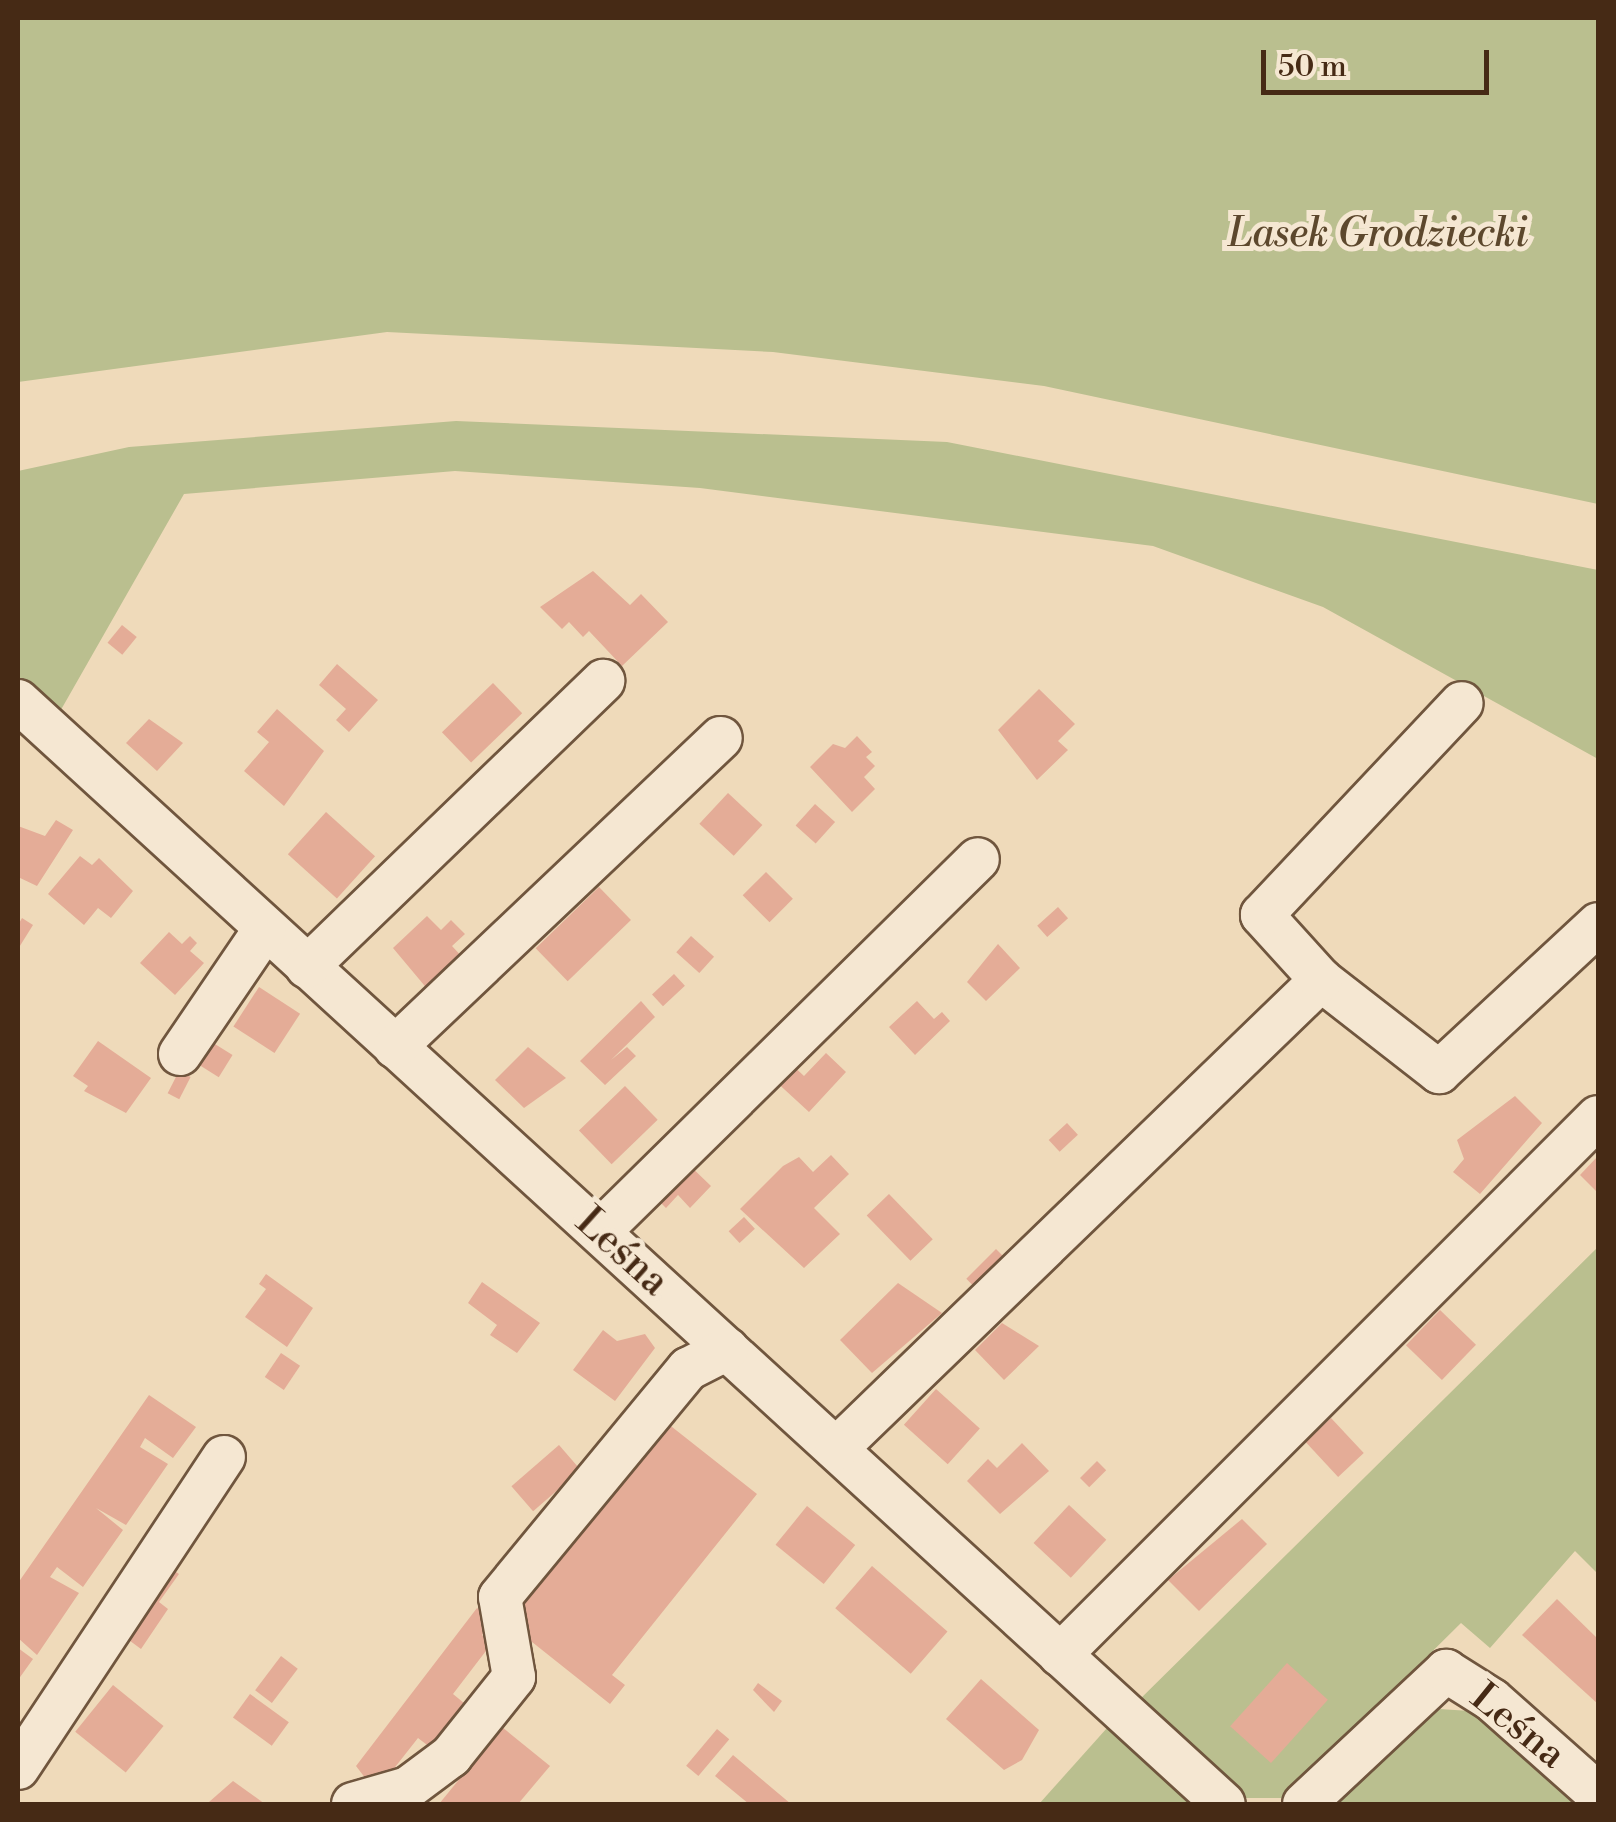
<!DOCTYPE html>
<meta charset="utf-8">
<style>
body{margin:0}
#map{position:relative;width:1616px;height:1822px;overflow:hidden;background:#efdaba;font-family:"Libre Bodoni",serif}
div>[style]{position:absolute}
.green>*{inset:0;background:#babf8f}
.building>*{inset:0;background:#e4ac97;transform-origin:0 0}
.roads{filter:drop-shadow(2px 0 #70563e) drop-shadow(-2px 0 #70563e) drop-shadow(0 2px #70563e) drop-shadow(0 -2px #70563e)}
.minor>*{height:42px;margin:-21px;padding:0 21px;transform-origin:21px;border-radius:21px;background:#f5e7d2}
span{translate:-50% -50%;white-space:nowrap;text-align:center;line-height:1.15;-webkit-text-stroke:10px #f5e7d2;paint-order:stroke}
.park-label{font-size:40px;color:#5d482d;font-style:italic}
.street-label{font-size:40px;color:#462a15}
.frame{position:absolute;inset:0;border:20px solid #462a15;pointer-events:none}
.scale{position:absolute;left:1261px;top:50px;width:228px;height:45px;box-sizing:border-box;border:5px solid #462a15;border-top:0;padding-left:12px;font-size:30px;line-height:35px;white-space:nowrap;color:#462a15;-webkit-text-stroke:8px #f5e7d2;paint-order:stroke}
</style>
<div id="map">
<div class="green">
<i style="clip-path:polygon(18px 18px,1598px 18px,1598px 504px,1044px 386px,773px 352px,387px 332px,18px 382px)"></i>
<i style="clip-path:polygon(456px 421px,947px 442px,1598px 570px,1598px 759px,1323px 607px,1153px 546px,700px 488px,455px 471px,184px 494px,54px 722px,18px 691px,18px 471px,129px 447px)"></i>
<i style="clip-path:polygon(1598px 1247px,1598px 1574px,1575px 1551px,1490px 1648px,1461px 1623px,1284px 1798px,1234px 1798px,1132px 1707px)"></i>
<i style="clip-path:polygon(1424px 1708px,1470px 1711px,1578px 1804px,1324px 1804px)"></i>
<i style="clip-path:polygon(1107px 1728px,1194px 1804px,1039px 1804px)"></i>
</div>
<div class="building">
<i style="clip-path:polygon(593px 571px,630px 605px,641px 594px,668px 622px,622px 666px,589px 631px,583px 637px,569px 622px,562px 629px,540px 607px)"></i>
<i style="left:122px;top:625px;width:19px;height:23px;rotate:39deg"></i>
<i style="clip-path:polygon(337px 664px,378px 700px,349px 732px,336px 720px,346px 709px,319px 685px)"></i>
<i style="left:493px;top:683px;width:42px;height:71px;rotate:46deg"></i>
<i style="clip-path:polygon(1039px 689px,1075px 724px,1058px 741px,1068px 750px,1037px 780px,998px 730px)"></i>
<i style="clip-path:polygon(277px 709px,324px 751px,284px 806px,244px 771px,269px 742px,257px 732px)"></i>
<i style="clip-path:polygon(149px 719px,183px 743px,157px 771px,126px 743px)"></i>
<i style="clip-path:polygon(857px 736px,872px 752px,866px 757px,875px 766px,864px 777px,875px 789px,852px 812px,810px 767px,833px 744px,845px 748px)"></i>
<i style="left:728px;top:793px;width:47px;height:42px;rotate:43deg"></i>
<i style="left:815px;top:804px;width:27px;height:29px;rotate:42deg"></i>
<i style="left:326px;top:812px;width:66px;height:57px;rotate:42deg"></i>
<i style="clip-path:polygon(56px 820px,73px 830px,37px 886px,18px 877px,18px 826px,45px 836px)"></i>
<i style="clip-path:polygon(80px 856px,92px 865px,99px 858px,133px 891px,111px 918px,98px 908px,84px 925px,48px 894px)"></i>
<i style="left:766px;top:872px;width:38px;height:33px;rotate:45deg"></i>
<i style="left:599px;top:887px;width:46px;height:88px;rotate:46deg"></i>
<i style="left:1058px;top:907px;width:15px;height:28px;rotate:48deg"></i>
<i style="clip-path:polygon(427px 916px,441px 930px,451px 920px,465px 934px,452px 946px,464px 959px,429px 991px,393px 948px)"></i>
<i style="clip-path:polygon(22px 918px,33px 925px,18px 949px,18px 925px)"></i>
<i style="clip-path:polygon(169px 932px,182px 944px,190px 936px,197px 943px,190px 951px,204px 963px,175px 995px,140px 963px)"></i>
<i style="left:691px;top:936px;width:31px;height:22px;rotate:42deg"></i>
<i style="clip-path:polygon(998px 944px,1020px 968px,986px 1001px,967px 982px)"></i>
<i style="left:674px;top:974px;width:16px;height:30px;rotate:47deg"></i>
<i style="left:259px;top:987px;width:49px;height:47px;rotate:33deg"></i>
<i style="clip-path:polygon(641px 1001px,655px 1017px,611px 1060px,627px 1047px,636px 1056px,605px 1085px,580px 1061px)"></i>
<i style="clip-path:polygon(917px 1001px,934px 1019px,942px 1012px,950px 1021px,915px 1055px,889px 1027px)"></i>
<i style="left:202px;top:1036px;width:36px;height:26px;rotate:32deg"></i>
<i style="clip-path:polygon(98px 1041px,151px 1078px,126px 1113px,84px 1091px,88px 1086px,73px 1076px)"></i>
<i style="clip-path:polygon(528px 1047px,566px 1078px,524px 1108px,495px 1080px)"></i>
<i style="clip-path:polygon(826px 1053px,846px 1072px,809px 1112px,772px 1078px,788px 1061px,804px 1076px)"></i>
<i style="left:179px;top:1071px;width:13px;height:25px;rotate:27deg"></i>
<i style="left:625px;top:1086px;width:47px;height:64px;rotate:46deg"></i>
<i style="clip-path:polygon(1515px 1096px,1542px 1123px,1480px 1194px,1453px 1172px,1464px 1159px,1457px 1140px)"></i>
<i style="left:1067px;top:1123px;width:16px;height:25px;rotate:47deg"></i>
<i style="clip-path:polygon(831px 1155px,849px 1174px,814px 1208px,840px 1234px,804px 1268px,740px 1209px,783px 1166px,799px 1157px,813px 1172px)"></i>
<i style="clip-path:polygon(1598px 1156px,1598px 1193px,1580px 1175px)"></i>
<i style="clip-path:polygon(685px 1161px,711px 1186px,690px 1208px,678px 1195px,666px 1208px,653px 1195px)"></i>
<i style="left:889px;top:1194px;width:63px;height:31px;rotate:46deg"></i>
<i style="left:744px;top:1217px;width:16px;height:21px;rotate:47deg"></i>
<i style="left:996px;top:1249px;width:13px;height:42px;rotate:45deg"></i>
<i style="clip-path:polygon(266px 1274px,313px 1308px,287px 1347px,245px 1317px,266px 1289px,259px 1284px)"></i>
<i style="clip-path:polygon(482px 1282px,540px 1323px,517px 1353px,490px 1335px,497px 1325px,468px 1303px)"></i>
<i style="clip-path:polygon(898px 1283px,942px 1313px,872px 1373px,840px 1340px)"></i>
<i style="left:1440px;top:1310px;width:50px;height:49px;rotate:44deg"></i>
<i style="clip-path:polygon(1002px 1323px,1039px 1346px,1004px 1380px,975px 1350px)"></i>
<i style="clip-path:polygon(603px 1330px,617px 1341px,645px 1334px,655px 1348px,615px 1401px,573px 1370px)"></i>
<i style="left:281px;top:1353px;width:23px;height:29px;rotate:34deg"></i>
<i style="left:936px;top:1389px;width:59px;height:48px;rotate:42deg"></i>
<i style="clip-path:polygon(149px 1395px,196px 1427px,173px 1458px,145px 1438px,140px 1447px,168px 1464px,126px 1525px,96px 1508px,123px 1530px,83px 1587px,57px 1567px,50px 1577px,79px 1593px,37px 1655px,18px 1638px,18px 1583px)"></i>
<i style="left:1331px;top:1418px;width:48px;height:35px;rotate:47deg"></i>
<i style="clip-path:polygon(667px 1423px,757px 1494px,612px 1675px,625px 1685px,610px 1704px,522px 1634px,521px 1603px)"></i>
<i style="clip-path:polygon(1022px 1443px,1049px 1471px,1000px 1514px,967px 1481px,988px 1459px,997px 1468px)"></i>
<i style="left:559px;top:1445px;width:33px;height:63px;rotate:49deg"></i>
<i style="left:1097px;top:1461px;width:13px;height:24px;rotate:45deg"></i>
<i style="left:1069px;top:1505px;width:51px;height:52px;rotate:43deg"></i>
<i style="left:807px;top:1506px;width:62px;height:50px;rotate:39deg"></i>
<i style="clip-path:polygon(1242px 1519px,1267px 1544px,1199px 1611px,1168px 1580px)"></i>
<i style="clip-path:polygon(164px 1564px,179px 1574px,159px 1602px,168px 1609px,141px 1649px,118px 1632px)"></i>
<i style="left:872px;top:1566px;width:100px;height:56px;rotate:41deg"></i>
<i style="clip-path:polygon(1557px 1599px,1598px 1639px,1598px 1704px,1522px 1635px)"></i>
<i style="clip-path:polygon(477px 1608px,493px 1620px,482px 1635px,492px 1643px,453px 1694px,470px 1708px,435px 1751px,418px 1738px,381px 1785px,369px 1783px,356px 1766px)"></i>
<i style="clip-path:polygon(18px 1648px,33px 1659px,18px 1680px)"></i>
<i style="left:281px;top:1656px;width:21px;height:43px;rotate:37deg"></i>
<i style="left:1287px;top:1663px;width:55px;height:85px;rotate:42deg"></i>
<i style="clip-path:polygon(981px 1679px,1039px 1730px,1022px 1760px,1004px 1770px,946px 1719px)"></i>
<i style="clip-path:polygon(758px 1683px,782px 1701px,774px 1712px,753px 1690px)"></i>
<i style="left:113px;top:1685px;width:65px;height:60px;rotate:39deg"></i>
<i style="left:250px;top:1694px;width:48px;height:29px;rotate:36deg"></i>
<i style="clip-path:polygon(502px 1727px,550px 1766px,518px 1804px,439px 1804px)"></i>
<i style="left:717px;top:1729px;width:16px;height:48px;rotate:40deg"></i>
<i style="clip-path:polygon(733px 1755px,766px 1783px,791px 1804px,749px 1804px,715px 1776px)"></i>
<i style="clip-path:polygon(233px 1781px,265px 1804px,209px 1802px)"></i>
</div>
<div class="roads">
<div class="minor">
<i style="left:18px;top:701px;width:1634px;rotate:42.45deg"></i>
<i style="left:307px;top:967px;width:412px;rotate:-44deg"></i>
<i style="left:1321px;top:980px;width:150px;rotate:37.9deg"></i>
<i style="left:1439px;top:1072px;width:217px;rotate:-42.9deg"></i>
<i style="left:395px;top:1047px;width:449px;rotate:-43.5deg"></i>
<i style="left:180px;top:1054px;width:151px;rotate:-55.8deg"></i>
<i style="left:600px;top:1231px;width:530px;rotate:-44.54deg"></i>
<i style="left:836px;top:1449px;width:675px;rotate:-44.04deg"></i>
<i style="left:1321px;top:980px;width:88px;rotate:-132.2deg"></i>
<i style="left:1262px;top:915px;width:291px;rotate:-46.7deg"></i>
<i style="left:1060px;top:1655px;width:761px;rotate:-45deg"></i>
<i style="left:18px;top:1768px;width:373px;rotate:-56.5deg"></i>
<i style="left:353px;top:1804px;width:57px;rotate:-16.2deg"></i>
<i style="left:408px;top:1788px;width:54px;rotate:-36.7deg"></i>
<i style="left:451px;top:1756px;width:101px;rotate:-51.4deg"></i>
<i style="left:514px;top:1677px;width:81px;rotate:-99.9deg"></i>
<i style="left:500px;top:1597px;width:296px;rotate:-50.5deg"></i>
<i style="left:688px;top:1369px;width:44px;rotate:-27.1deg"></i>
<i style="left:1304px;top:1804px;width:195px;rotate:-43.1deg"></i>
<i style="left:1446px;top:1671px;width:54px;rotate:32.2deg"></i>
<i style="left:1492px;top:1700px;width:142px;rotate:41.6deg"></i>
</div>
</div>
<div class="park-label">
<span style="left:1378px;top:234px">Lasek Grodziecki</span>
</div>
<div class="street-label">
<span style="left:622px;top:1252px;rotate:42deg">Leśna</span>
<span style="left:1518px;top:1726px;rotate:39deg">Leśna</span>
</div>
<div class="frame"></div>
<div class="scale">50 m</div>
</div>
